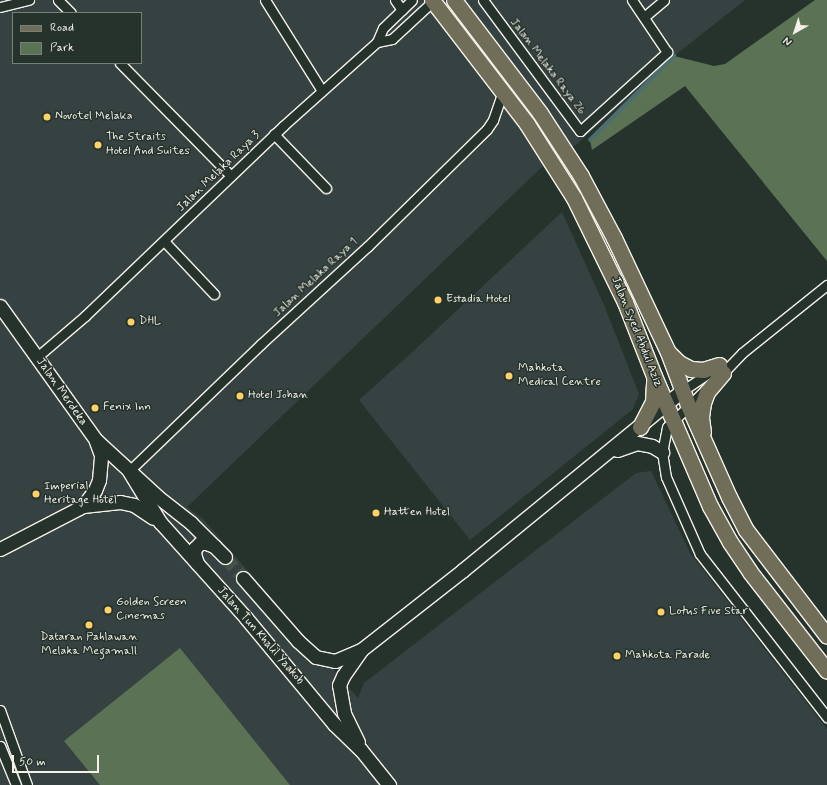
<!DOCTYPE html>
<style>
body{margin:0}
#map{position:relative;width:827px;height:785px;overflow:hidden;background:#26332d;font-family:Mynerve,sans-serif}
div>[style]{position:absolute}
.built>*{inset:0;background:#364241}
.green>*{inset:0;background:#5c7255}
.stream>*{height:3.5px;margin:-1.75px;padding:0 1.75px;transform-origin:1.75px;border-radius:1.75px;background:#4b6d72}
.secondary-tunnel>*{height:13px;margin-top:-6.5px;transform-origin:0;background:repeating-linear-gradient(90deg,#455049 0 13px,transparent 0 19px)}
.roads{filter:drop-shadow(1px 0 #f4f1e8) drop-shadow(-1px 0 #f4f1e8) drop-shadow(0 1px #f4f1e8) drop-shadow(0 -1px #f4f1e8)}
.street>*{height:9px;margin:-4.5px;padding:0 4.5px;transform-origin:4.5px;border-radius:4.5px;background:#26332d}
.secondary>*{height:13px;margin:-6.5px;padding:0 6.5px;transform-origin:6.5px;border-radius:6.5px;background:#26332d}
.primary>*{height:15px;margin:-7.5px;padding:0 7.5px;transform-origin:7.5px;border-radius:7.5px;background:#706e59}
.dots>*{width:11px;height:11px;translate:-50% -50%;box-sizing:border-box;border:2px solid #26332d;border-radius:50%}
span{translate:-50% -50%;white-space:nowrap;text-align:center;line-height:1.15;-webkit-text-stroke:3px #26332d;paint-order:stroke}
.street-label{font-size:12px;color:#f4f1e8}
.poi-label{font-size:12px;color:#f4f1e8}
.left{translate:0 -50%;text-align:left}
.legend{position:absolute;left:12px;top:12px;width:130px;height:52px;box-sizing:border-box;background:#26332d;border:1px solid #787f78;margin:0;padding:5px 7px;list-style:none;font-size:12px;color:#f4f1e8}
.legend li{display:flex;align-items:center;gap:8px;height:20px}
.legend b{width:20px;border:1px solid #787f78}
.north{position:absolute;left:775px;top:12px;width:40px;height:40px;-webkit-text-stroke:3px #26332d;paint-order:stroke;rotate:219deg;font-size:11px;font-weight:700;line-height:16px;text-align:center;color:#f4f1e8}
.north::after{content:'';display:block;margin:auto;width:14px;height:18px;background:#f4f1e8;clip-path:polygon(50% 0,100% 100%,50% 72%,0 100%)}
.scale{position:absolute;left:12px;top:755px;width:87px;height:18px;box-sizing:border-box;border:2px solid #f4f1e8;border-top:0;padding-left:5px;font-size:12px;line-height:14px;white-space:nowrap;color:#f4f1e8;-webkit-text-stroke:3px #26332d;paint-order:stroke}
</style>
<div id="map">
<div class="built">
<i style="clip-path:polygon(evenodd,0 0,745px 0,674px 56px,577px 144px,545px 164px,187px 507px,203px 519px,358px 698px,364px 683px,636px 473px,651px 471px,690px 553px,827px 729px,827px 785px,0 785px,0 0,13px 13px,141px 13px,141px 63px,13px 63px,13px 13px)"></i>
<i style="clip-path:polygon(562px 212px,604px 305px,639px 394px,633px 409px,470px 540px,359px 400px,407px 357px)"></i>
</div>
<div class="green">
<i style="clip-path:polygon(815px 0,827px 0,827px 261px,685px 86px,592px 150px,590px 140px,674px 56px,714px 66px,725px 64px)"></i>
<i style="clip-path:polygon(180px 648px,290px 785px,100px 785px,64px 741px)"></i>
</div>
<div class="stream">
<i style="left:590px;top:140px;width:119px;rotate:-45deg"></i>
</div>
<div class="secondary-tunnel">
<i style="left:225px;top:557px;width:28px;rotate:49deg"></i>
</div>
<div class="roads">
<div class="street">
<i style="left:58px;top:0;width:18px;rotate:45deg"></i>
<i style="left:265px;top:0;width:107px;rotate:57.9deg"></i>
<i style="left:395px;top:0;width:12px;rotate:55deg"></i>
<i style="left:483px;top:0;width:163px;rotate:53.5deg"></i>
<i style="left:580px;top:131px;width:118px;rotate:-42.2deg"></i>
<i style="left:667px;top:52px;width:63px;rotate:-123.9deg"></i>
<i style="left:0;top:7px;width:30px;rotate:-14deg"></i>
<i style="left:644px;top:17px;width:26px;rotate:-40deg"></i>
<i style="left:377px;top:42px;width:15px;rotate:-11deg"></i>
<i style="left:392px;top:39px;width:56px;rotate:-42.8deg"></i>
<i style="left:120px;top:63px;width:158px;rotate:45.5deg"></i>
<i style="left:274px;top:134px;width:75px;rotate:46.1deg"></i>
<i style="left:164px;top:241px;width:73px;rotate:46.7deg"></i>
<i style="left:37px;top:357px;width:63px;rotate:-40.5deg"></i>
<i style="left:85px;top:316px;width:274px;rotate:-43.8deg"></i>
<i style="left:283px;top:126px;width:126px;rotate:-41.8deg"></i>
<i style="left:377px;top:42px;width:15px;rotate:-67deg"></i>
<i style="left:383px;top:28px;width:40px;rotate:-44deg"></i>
<i style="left:720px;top:376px;width:32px;rotate:-46deg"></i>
<i style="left:742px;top:353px;width:109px;rotate:-38.7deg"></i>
<i style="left:706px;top:389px;width:54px;rotate:135.7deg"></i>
<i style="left:667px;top:427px;width:25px;rotate:101deg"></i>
<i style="left:662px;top:452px;width:25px;rotate:81deg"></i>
<i style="left:666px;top:477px;width:84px;rotate:66.2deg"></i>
<i style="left:700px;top:554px;width:207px;rotate:52.1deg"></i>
<i style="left:682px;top:391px;width:36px;rotate:-34deg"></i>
<i style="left:129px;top:471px;width:183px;rotate:-43.9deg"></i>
<i style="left:261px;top:344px;width:144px;rotate:-42.5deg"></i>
<i style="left:367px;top:247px;width:168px;rotate:-44.5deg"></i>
<i style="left:487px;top:129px;width:11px;rotate:-56deg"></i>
<i style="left:493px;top:120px;width:31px;rotate:-71deg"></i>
<i style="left:0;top:710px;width:80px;rotate:70.2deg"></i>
<i style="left:0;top:746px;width:42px;rotate:67.7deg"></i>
</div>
<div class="secondary">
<i style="left:0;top:306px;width:165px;rotate:54.4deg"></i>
<i style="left:96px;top:440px;width:84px;rotate:42.6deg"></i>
<i style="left:158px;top:497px;width:42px;rotate:38.2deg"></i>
<i style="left:191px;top:523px;width:48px;rotate:45deg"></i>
<i style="left:617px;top:450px;width:21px;rotate:-19deg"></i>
<i style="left:637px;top:443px;width:15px;rotate:11deg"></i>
<i style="left:652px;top:446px;width:12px;rotate:31deg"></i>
<i style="left:129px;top:471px;width:60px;rotate:58.7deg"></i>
<i style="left:160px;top:522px;width:129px;rotate:48.1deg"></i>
<i style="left:246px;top:618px;width:138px;rotate:50.3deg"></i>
<i style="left:334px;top:724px;width:37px;rotate:44deg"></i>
<i style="left:361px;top:750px;width:45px;rotate:51.3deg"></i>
<i style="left:83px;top:506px;width:20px;rotate:-53deg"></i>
<i style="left:95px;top:490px;width:11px;rotate:-68deg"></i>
<i style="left:99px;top:480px;width:25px;rotate:-85deg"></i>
<i style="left:101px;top:455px;width:15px;rotate:-110deg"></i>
<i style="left:0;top:549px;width:93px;rotate:-27.4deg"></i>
<i style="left:83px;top:506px;width:37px;rotate:-6deg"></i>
<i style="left:120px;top:502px;width:14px;rotate:12deg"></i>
<i style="left:134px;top:505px;width:23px;rotate:34deg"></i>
<i style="left:197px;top:563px;width:9px;rotate:-108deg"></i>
<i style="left:194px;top:554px;width:6px;rotate:-81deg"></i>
<i style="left:195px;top:548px;width:7px;rotate:-45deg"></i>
<i style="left:200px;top:543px;width:6px"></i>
<i style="left:206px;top:543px;width:9px;rotate:21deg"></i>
<i style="left:243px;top:578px;width:84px;rotate:48.9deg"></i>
<i style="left:298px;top:641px;width:24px;rotate:42deg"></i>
<i style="left:316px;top:657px;width:19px;rotate:12deg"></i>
<i style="left:335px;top:661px;width:28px;rotate:-23deg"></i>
<i style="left:361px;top:650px;width:130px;rotate:-38.1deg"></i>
<i style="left:463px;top:570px;width:283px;rotate:-39.3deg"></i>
<i style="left:358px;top:742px;width:32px;rotate:-116deg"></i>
<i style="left:344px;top:713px;width:28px;rotate:-100deg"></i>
<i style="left:339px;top:685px;width:10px;rotate:-66deg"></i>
<i style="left:343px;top:676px;width:32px;rotate:-55deg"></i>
</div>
<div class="primary">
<i style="left:432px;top:0;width:156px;rotate:52.5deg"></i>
<i style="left:527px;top:124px;width:88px;rotate:57.6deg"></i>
<i style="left:574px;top:198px;width:116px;rotate:63.9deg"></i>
<i style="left:625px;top:302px;width:79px;rotate:68.6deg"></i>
<i style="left:654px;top:376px;width:142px;rotate:66.7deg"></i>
<i style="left:710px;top:506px;width:41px;rotate:60.9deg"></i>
<i style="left:730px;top:542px;width:36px;rotate:56deg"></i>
<i style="left:750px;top:572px;width:125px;rotate:52.1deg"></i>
<i style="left:454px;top:0;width:142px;rotate:52.7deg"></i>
<i style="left:540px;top:113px;width:75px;rotate:56.9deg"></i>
<i style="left:581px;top:176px;width:70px;rotate:62deg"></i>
<i style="left:614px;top:238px;width:126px;rotate:64.7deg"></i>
<i style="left:668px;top:352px;width:57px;rotate:69.3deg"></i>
<i style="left:688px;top:405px;width:101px;rotate:66deg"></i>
<i style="left:729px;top:497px;width:37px;rotate:63deg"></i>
<i style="left:746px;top:530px;width:133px;rotate:52.6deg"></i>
<i style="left:669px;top:353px;width:14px;rotate:45deg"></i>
<i style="left:679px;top:363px;width:13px;rotate:27deg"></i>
<i style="left:691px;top:369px;width:12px;rotate:5deg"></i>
<i style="left:703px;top:370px;width:17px;rotate:-17deg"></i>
<i style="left:640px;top:427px;width:28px;rotate:-63deg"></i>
<i style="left:653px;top:402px;width:21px;rotate:-87deg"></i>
<i style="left:703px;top:432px;width:15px;rotate:-98deg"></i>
<i style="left:701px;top:417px;width:14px;rotate:-82deg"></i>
<i style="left:703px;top:403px;width:12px;rotate:-70deg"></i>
<i style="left:707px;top:392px;width:25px;rotate:-50deg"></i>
</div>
</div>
<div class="dots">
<i style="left:47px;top:117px;background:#ffd166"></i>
<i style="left:98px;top:145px;background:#ffd166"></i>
<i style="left:438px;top:300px;background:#ffd166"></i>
<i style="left:131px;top:322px;background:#ffd166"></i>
<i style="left:509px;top:376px;background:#ffd166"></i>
<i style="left:240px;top:396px;background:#ffd166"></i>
<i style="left:95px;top:408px;background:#ffd166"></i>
<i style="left:36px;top:494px;background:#ffd166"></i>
<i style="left:376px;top:513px;background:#ffd166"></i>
<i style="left:108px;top:610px;background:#ffd166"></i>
<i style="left:661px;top:612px;background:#ffd166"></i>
<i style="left:89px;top:625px;background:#ffd166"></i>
<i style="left:617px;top:656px;background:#ffd166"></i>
</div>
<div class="street-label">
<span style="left:547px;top:67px;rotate:53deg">Jalan Melaka Raya 26</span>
<span style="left:219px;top:172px;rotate:-44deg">Jalan Melaka Raya 3</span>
<span style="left:316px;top:278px;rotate:-43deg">Jalan Melaka Raya 1</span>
<span style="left:636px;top:332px;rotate:68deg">Jalan Syed Abdul Aziz</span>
<span style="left:61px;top:392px;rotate:55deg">Jalan Merdeka</span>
<span style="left:260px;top:636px;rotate:49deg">Jalan Tun Khalil Yaakob</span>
</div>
<div class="poi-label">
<span class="left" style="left:55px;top:117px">Novotel Melaka</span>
<span class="left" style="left:106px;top:145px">The Straits<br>Hotel And Suites</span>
<span class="left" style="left:446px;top:300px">Estadia Hotel</span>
<span class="left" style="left:139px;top:322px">DHL</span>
<span class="left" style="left:518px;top:376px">Mahkota<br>Medical Centre</span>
<span class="left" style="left:248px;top:396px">Hotel Johan</span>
<span class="left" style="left:103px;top:408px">Fenix Inn</span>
<span class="left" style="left:44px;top:494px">Imperial<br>Heritage Hotel</span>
<span class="left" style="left:384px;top:513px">Hatten Hotel</span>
<span class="left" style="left:116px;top:610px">Golden Screen<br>Cinemas</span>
<span class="left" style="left:669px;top:612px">Lotus Five Star</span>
<span style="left:89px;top:645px">Dataran Pahlawan<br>Melaka Megamall</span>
<span class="left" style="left:625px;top:656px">Mahkota Parade</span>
</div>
<ul class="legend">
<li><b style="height:5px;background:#706e59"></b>Road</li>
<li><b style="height:11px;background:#5c7255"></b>Park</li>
</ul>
<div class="north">N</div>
<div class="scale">50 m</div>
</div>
